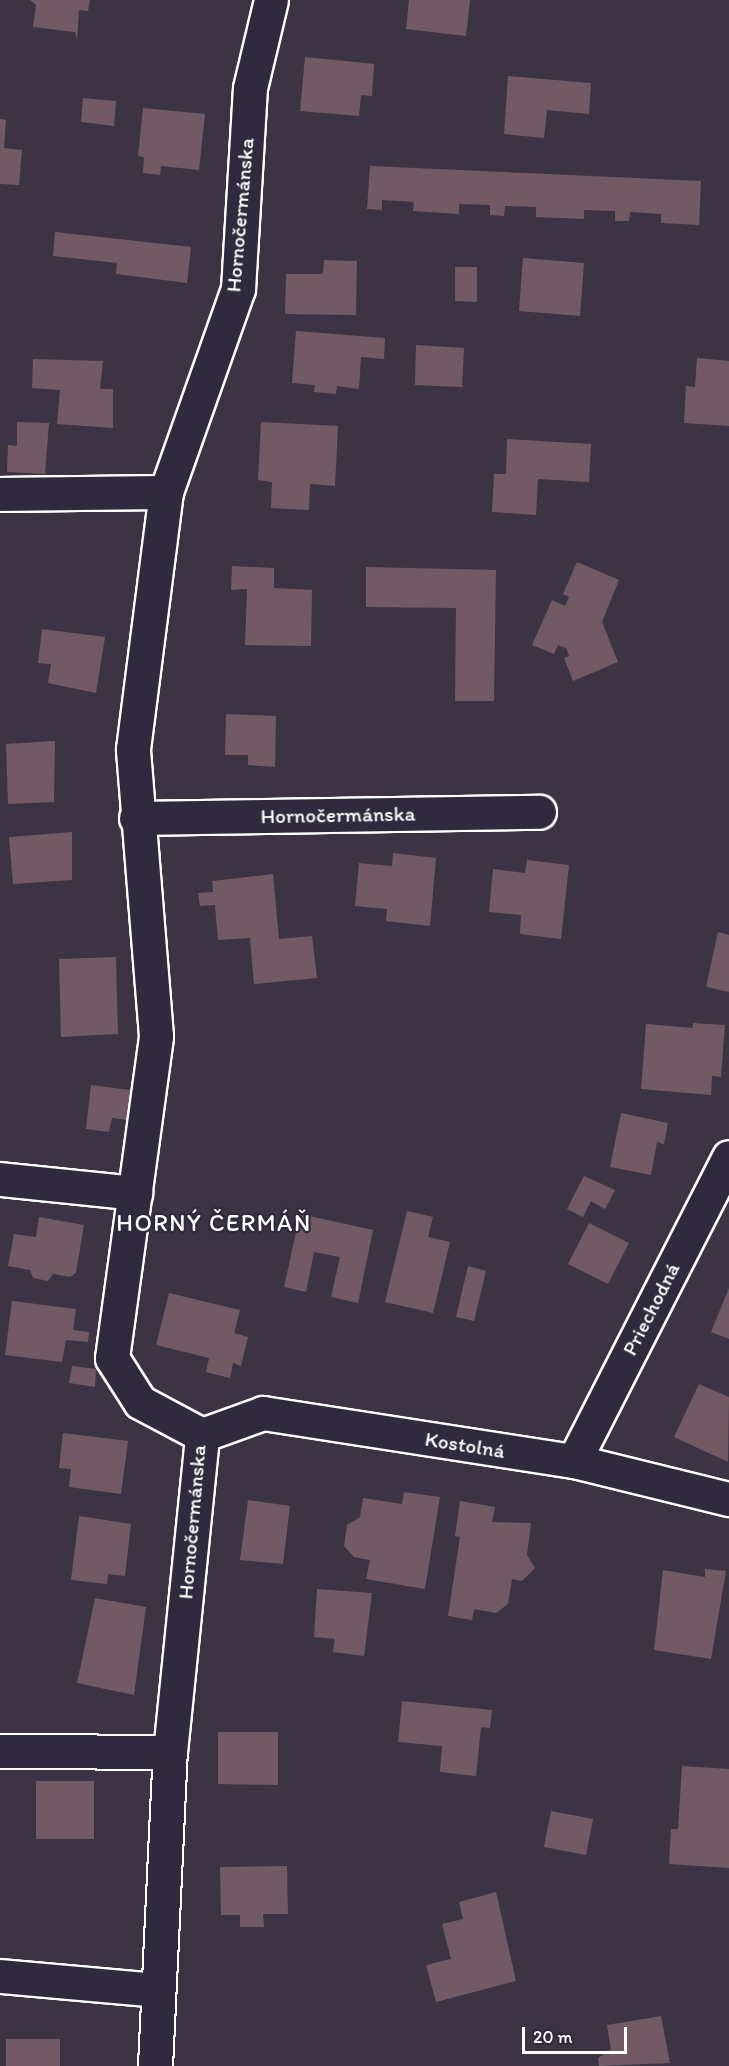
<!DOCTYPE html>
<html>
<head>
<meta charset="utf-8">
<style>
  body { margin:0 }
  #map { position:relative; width:729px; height:2066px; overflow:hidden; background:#3c3445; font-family:Itim,sans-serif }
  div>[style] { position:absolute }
  .building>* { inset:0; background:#725a65 }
  .roads { filter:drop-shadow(2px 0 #fff) drop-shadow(-2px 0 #fff) drop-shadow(0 2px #fff) drop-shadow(0 -2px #fff) }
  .minor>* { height:33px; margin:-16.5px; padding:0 16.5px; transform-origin:16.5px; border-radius:16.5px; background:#2f2a3d }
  span { translate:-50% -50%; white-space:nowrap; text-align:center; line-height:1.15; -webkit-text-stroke:4.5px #2f2a3d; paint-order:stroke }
  .street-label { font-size:21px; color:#fff }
  .quarter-label { font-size:24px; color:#fff; letter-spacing:1.5px }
  .scale { position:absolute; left:522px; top:2027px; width:105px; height:27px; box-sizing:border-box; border:3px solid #fff; border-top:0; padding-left:8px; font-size:18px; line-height:21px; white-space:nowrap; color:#fff; -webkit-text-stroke:4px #2f2a3d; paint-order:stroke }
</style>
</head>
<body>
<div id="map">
  <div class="building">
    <i style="clip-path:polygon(30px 0,90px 0,88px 11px,79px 10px,77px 40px,75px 32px,33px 27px,36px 5px)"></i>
    <i style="clip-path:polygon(409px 0,470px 0,466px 36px,406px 29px)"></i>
    <i style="clip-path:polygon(305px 57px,374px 64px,372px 96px,361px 95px,359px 116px,300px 111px)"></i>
    <i style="clip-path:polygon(508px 76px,591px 83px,589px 114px,547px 110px,544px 138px,504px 134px)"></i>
    <i style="clip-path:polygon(83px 98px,116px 101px,114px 126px,81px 122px)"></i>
    <i style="clip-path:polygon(143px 108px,205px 114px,199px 170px,161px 166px,160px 175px,143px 173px,144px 157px,138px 156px)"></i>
    <i style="clip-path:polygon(0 119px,6px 120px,4px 148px,22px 150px,19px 185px,0 184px)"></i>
    <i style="clip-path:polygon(370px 166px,701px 181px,699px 225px,661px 223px,661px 214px,630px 212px,629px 221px,615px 221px,615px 211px,584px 210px,584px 219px,536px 217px,536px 207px,505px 206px,504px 216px,490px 215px,490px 205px,459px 204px,459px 214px,413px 211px,414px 202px,382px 200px,382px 210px,367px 209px)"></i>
    <i style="clip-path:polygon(55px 232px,191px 247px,187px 283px,116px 274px,117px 263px,53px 256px)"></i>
    <i style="clip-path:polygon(523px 258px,584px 263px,580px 316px,519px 311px)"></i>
    <i style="clip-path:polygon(324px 260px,357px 261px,356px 315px,285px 314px,286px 274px,323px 274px)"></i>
    <i style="clip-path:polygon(455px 267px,477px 267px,477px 302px,455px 301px)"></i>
    <i style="clip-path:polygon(296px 331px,385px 338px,384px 359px,361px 357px,359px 389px,337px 386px,336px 394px,314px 392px,315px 385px,292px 383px)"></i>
    <i style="clip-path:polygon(416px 345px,464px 348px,462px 387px,415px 385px)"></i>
    <i style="clip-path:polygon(697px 358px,729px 361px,729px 426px,684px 423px,686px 386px,695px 387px)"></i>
    <i style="clip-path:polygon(33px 359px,103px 361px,100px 389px,113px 389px,113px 428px,57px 424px,60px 390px,32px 388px)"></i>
    <i style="clip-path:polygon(17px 422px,49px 423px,45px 474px,7px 472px,8px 445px,17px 446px)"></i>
    <i style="clip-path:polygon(261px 422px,338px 426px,335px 486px,310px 484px,309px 510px,271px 508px,272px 482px,258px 480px)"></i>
    <i style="clip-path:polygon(507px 439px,591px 444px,589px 482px,538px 479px,536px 515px,492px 512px,494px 474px,506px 474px)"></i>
    <i style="clip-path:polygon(577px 562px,619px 580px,602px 622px,618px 662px,573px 681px,564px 658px,569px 656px,566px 648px,558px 645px,554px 654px,532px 645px,552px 600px,565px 606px,569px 597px,563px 594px)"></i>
    <i style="clip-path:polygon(232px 566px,274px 568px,274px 588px,312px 590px,311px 646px,245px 645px,247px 589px,231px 590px)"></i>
    <i style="clip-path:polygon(366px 567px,496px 570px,494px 701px,455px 701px,456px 608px,366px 607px)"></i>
    <i style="clip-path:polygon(42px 629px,105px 637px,96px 693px,48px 683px,51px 664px,38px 663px)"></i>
    <i style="clip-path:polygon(226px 714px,276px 716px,275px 767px,248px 765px,248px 755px,225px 755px)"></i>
    <i style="clip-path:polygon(55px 741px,54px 802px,8px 804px,6px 744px)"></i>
    <i style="clip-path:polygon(72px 832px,72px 880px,13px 884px,9px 837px)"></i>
    <i style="clip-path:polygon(393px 853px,436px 858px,430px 926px,386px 921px,387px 909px,355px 906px,359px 863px,392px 866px)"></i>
    <i style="clip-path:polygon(527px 860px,569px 865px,561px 939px,520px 934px,521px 915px,489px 912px,493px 869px,525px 873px)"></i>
    <i style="clip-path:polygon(273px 874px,279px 939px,312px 936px,317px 978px,254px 984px,250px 938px,218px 940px,215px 905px,200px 906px,198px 893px,213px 892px,212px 881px)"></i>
    <i style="clip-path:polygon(718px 932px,729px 935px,729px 992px,706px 987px)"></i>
    <i style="clip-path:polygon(116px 957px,118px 1034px,61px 1037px,59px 959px)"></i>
    <i style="clip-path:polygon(693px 1023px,725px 1025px,721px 1077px,712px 1076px,711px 1095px,641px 1089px,646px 1024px,693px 1028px)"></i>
    <i style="clip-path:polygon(91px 1085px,137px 1091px,134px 1121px,112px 1118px,109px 1132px,86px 1129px)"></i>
    <i style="clip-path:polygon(621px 1113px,668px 1123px,664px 1144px,657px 1142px,651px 1175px,610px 1167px)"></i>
    <i style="clip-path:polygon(584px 1176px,615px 1190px,605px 1209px,591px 1201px,583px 1217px,567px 1209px)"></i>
    <i style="clip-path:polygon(407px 1211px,433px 1217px,428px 1237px,450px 1242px,433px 1313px,385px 1302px)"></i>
    <i style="clip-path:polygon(300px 1214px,373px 1230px,358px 1303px,331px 1297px,340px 1257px,314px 1252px,306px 1292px,284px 1287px)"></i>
    <i style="clip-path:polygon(39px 1217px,84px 1225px,76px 1273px,70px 1277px,53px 1274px,48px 1281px,33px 1278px,30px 1270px,8px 1266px,14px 1234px,36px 1237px)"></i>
    <i style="clip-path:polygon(589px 1223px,629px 1243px,608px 1284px,568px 1264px)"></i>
    <i style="clip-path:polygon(468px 1266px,486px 1271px,474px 1321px,456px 1317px)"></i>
    <i style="clip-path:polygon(729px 1288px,729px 1339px,711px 1332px)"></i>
    <i style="clip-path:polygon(169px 1293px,240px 1310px,234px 1333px,248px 1337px,241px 1366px,233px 1363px,230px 1378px,206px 1372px,209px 1358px,156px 1345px)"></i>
    <i style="clip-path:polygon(12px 1301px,76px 1309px,73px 1330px,89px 1332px,88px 1342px,66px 1340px,62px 1362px,5px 1355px)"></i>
    <i style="clip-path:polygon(72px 1366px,96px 1369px,95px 1387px,69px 1383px)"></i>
    <i style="clip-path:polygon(699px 1384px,729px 1397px,728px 1462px,674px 1437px)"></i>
    <i style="clip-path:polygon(63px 1433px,128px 1441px,121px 1494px,69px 1487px,71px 1469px,59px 1468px)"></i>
    <i style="clip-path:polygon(404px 1492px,440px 1497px,425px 1589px,366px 1579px,370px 1560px,354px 1557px,344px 1546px,347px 1525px,360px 1517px,363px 1498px,402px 1504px)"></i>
    <i style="clip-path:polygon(248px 1500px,290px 1506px,283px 1564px,240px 1560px)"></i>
    <i style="clip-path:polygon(460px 1501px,495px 1507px,492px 1522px,531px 1523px,527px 1555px,535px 1568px,522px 1581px,512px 1579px,508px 1604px,496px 1613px,474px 1609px,472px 1620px,448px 1616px,460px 1537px,455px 1536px)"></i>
    <i style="clip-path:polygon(79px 1516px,131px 1524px,125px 1576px,108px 1574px,107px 1584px,71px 1580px)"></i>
    <i style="clip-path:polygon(705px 1569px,726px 1571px,711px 1659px,654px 1650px,663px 1570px,705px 1577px)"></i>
    <i style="clip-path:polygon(317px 1589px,372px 1593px,364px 1656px,333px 1652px,335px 1639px,314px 1637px)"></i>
    <i style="clip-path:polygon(95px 1598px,146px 1607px,134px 1695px,77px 1683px)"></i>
    <i style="clip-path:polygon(402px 1701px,492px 1710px,490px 1728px,481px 1727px,476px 1776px,440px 1772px,442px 1746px,398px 1742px)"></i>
    <i style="clip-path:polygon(218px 1732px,278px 1732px,278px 1785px,218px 1784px)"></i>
    <i style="clip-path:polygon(682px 1766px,729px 1769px,729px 1868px,669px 1864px,671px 1829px,678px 1829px)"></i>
    <i style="clip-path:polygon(36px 1781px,94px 1781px,94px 1839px,36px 1839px)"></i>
    <i style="clip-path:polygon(551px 1811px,593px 1819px,586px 1855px,544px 1847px)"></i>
    <i style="clip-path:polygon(287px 1866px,288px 1914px,263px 1914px,264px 1927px,240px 1927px,240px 1915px,221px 1915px,220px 1867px)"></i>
    <i style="clip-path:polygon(496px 1892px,516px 1981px,436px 2002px,426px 1965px,451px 1959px,442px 1924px,463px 1919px,459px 1902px)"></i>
    <i style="clip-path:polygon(661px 2016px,670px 2063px,599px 2066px,598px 2058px,611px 2049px,607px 2025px)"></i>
    <i style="clip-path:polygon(6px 2039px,60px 2039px,60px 2066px,6px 2066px)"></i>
  </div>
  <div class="roads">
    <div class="minor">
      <i style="left:0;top:494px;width:166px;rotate:-0.7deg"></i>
      <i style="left:136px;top:818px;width:403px;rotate:-0.9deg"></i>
      <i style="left:0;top:1179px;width:136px;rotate:5.9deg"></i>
      <i style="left:202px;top:1435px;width:70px;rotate:-152deg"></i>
      <i style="left:140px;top:1402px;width:52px;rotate:-122.5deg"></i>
      <i style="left:112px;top:1358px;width:325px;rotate:-82.2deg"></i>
      <i style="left:156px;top:1036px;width:288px;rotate:-94.6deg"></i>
      <i style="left:133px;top:749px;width:259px;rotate:-82.7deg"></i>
      <i style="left:166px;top:492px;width:215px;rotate:-70.5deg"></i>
      <i style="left:238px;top:289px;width:201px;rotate:-86.6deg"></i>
      <i style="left:250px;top:88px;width:90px;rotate:-76.6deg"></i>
      <i style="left:202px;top:1435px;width:65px;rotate:-19.8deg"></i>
      <i style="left:263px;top:1413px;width:315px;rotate:8.8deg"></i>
      <i style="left:574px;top:1461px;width:160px;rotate:13.8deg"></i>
      <i style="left:574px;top:1461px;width:341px;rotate:-63deg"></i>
      <i style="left:0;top:1751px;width:170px;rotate:0.3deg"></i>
      <i style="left:0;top:1976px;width:157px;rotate:5.1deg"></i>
      <i style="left:155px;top:2066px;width:314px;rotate:-87.3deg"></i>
      <i style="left:170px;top:1752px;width:319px;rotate:-84.2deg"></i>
    </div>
  </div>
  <div class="street-label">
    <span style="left:240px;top:215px;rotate:-85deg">Hornočermánska</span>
    <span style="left:338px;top:815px;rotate:-1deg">Hornočermánska</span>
    <span style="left:651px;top:1309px;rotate:-63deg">Priechodná</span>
    <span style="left:465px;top:1445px;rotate:9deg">Kostolná</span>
    <span style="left:192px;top:1522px;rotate:-85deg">Hornočermánska</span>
  </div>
  <div class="quarter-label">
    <span style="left:214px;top:1223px">HORNÝ ČERMÁŇ</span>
  </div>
  <div class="scale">20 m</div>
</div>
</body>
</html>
